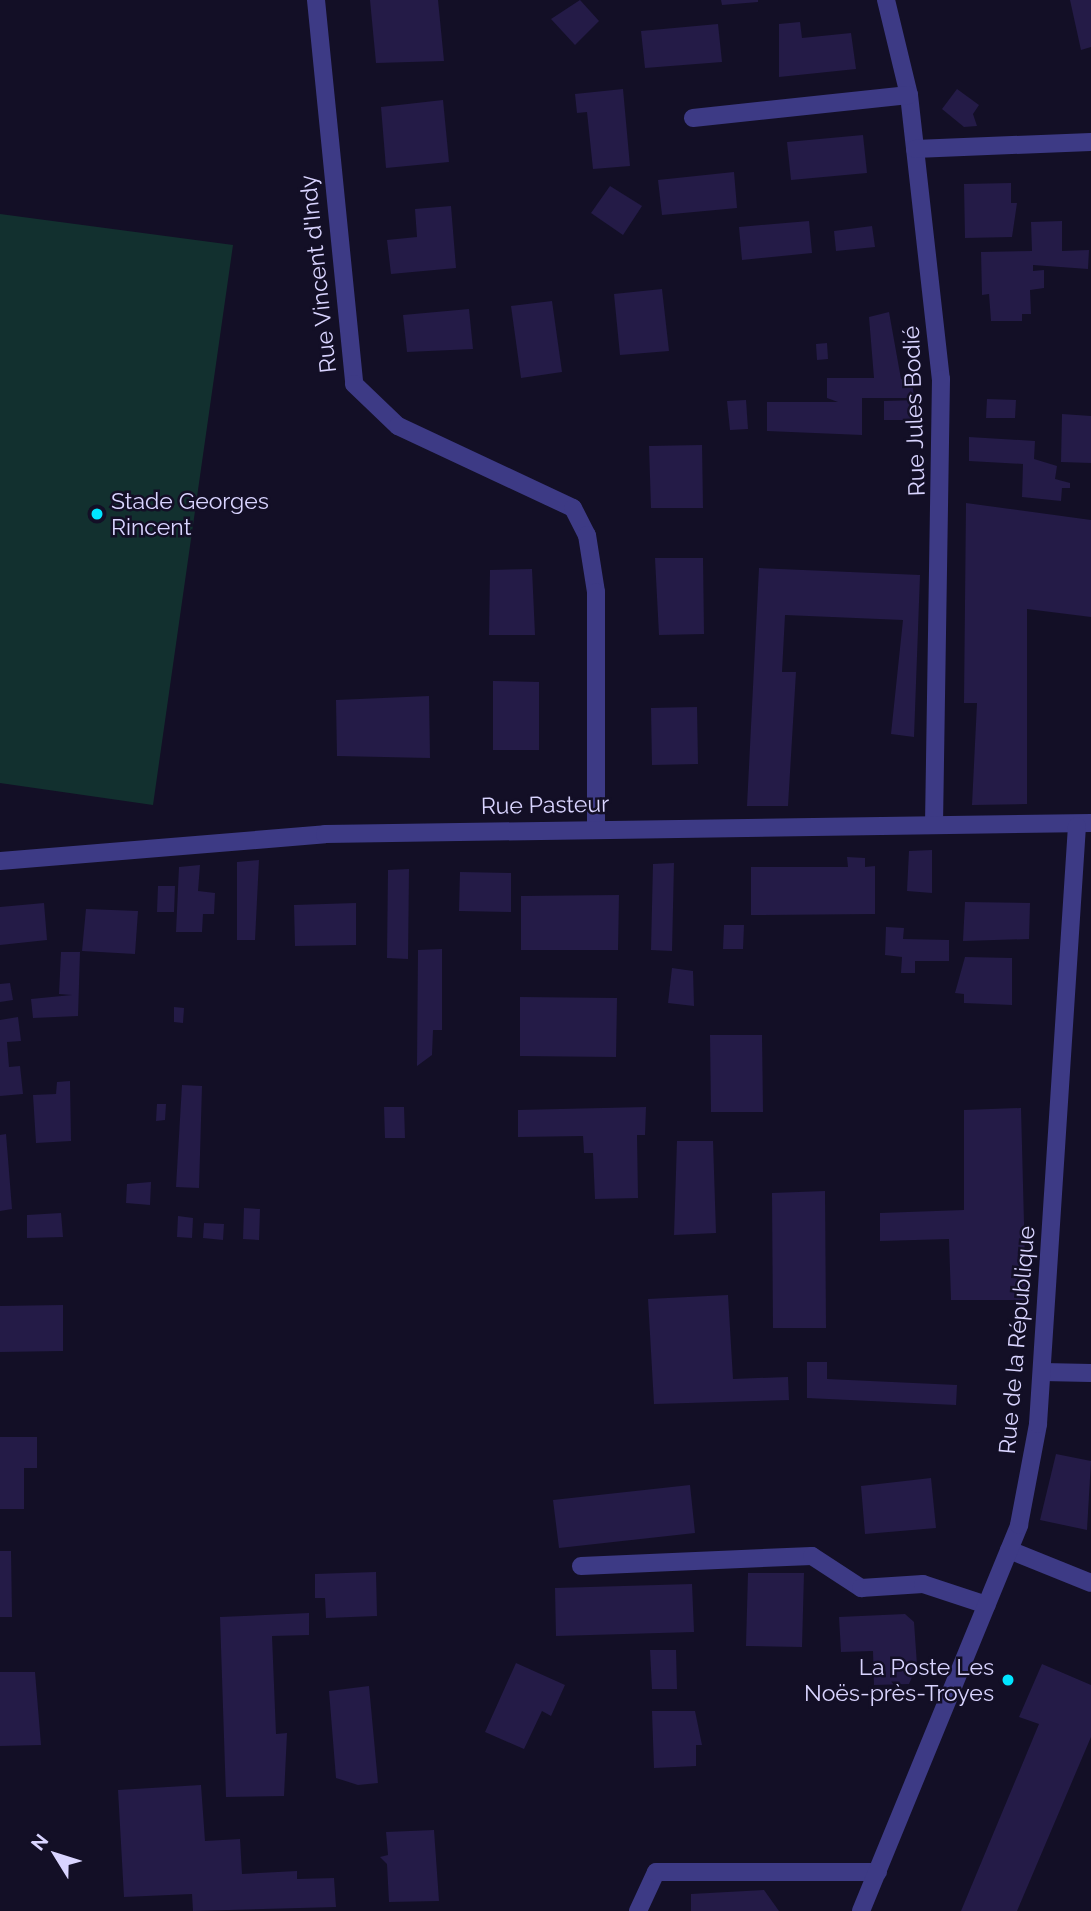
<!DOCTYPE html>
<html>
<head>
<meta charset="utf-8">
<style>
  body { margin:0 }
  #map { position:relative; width:1091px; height:1911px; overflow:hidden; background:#130f26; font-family:Raleway,sans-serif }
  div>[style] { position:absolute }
  .green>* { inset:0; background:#12302f }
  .building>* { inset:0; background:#241b47 }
  .minor>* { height:18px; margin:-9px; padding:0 9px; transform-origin:9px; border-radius:9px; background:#3d3a85 }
  .dots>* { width:19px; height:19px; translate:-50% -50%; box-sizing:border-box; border:4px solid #130f26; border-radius:50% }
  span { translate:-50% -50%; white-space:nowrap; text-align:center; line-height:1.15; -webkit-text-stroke:5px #130f26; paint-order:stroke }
  .street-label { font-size:23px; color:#d9d4ff }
  .poi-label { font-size:23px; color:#d9d4ff }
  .left { translate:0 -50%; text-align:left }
  .right { translate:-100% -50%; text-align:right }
  .north { position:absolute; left:21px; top:1820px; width:70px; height:70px; -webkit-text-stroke:5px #130f26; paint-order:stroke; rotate:308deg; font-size:19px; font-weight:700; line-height:28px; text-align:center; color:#d9d4ff }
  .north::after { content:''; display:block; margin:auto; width:24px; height:32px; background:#d9d4ff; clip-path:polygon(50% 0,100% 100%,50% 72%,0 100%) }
</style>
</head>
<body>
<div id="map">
  <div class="green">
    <i style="clip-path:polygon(0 214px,233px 245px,153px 805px,0 783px)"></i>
  </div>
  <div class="building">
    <i style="clip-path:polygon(370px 0,438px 0,444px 61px,376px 63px)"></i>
    <i style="clip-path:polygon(580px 0,599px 21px,575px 45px,551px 19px)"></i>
    <i style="clip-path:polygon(721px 0,758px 0,758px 2px,722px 5px)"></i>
    <i style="clip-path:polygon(1070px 0,1091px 0,1091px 47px,1081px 50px)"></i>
    <i style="clip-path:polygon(800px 22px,802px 38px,851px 33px,856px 69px,779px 77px,779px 24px)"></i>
    <i style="clip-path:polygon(718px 24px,722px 62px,645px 68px,641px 31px)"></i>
    <i style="clip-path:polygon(623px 89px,630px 166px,593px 169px,587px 112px,577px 113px,575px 94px)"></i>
    <i style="clip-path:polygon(957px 89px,979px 105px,973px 114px,977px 126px,964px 127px,942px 109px)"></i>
    <i style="clip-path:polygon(443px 100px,449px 162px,386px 168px,381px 107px)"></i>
    <i style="clip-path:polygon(863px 135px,867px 173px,791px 180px,787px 142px)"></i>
    <i style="clip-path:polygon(734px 172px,737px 208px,662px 215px,658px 180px)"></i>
    <i style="clip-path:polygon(1011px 183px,1011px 203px,1017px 203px,1012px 237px,965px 238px,964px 184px)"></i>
    <i style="clip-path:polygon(610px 186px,642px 206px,623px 235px,591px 213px)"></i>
    <i style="clip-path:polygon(451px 206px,456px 268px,391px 274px,387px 240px,417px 237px,415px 209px)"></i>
    <i style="clip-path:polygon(809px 221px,812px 253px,742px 260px,739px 227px)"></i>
    <i style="clip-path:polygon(1062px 221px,1062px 251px,1089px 250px,1088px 269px,1033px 265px,1033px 271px,1044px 270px,1044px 288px,1030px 290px,1031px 314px,1022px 314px,1022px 321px,991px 321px,989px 294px,982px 295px,981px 252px,1032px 251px,1031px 222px)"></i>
    <i style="clip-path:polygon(872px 226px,875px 247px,836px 251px,834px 231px)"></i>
    <i style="clip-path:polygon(662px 289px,669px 351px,620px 355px,614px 294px)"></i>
    <i style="clip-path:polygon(552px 301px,562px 372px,521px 378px,511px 306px)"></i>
    <i style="clip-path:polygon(469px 309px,473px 349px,407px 352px,403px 315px)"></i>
    <i style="clip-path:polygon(889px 312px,901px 379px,912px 380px,914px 398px,862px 398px,862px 435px,767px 431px,767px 402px,838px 402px,827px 398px,827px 378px,874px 378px,869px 317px)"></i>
    <i style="clip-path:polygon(827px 343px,828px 359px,817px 360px,816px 344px)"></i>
    <i style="clip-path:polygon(987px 399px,1016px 400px,1015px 418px,986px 418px)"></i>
    <i style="clip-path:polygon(746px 400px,748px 429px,730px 430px,727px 401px)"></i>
    <i style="clip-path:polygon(920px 400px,921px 420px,884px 420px,884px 401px)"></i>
    <i style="clip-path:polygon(1062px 414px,1091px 416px,1091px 463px,1061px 462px)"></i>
    <i style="clip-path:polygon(969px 437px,1035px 441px,1034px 459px,1057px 466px,1055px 479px,1070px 483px,1070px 488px,1062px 488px,1061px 501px,1022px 497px,1023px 464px,969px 461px)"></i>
    <i style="clip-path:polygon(702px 445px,703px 508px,651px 508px,649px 446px)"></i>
    <i style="clip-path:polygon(966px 503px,1091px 520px,1091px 617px,1027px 609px,1027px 804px,972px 805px,977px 703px,964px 703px)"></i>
    <i style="clip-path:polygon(655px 558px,703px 558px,704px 634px,659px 635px)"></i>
    <i style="clip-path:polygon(759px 568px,920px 575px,914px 737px,891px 734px,903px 620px,785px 615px,782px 672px,796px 672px,788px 806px,747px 806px)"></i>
    <i style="clip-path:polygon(532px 569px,535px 635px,489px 635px,490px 570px)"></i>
    <i style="clip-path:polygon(493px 681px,539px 682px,539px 750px,493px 750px)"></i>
    <i style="clip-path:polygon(429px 696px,430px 758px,337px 756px,336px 700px)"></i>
    <i style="clip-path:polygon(697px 707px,698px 764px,652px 765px,651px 708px)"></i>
    <i style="clip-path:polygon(932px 850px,932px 893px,907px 891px,909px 851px)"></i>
    <i style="clip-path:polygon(847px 857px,865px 858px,865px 867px,875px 866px,875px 914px,751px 915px,751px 867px,848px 867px)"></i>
    <i style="clip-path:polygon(259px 860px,255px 940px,237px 940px,237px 862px)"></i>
    <i style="clip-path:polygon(674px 863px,672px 951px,651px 950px,653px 864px)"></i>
    <i style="clip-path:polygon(200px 865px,198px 891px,215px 893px,214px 914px,203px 914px,202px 932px,176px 932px,179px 867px)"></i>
    <i style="clip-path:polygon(409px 869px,408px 959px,387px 958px,388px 870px)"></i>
    <i style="clip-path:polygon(460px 872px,511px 873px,511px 912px,459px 911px)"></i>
    <i style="clip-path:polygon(158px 886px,175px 886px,174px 912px,157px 912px)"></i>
    <i style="clip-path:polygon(619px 895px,618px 950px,521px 950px,521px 896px)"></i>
    <i style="clip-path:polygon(965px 902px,1030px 903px,1029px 939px,963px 941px)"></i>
    <i style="clip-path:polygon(44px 903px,47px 940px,0 945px,0 907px)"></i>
    <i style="clip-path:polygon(356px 903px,356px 945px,295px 946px,294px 905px)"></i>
    <i style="clip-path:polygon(86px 909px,138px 911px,135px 954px,82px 951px)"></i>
    <i style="clip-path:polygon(724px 925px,744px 925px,743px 949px,723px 949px)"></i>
    <i style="clip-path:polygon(886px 927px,904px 928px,903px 939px,949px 940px,949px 961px,915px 961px,915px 973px,901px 973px,902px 957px,885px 955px)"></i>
    <i style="clip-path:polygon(442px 949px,442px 1030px,433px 1030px,432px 1055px,417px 1066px,418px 950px)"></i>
    <i style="clip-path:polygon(61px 952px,80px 952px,78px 1016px,33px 1018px,31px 999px,72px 995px,59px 994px)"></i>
    <i style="clip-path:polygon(965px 957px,1012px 958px,1012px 1005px,964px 1003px,964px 994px,955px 993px)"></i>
    <i style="clip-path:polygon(672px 968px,693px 971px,694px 1006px,668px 1003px)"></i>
    <i style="clip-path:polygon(10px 983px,13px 1000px,0 1002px,0 984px)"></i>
    <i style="clip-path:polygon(520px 997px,617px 998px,616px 1057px,520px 1056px)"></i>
    <i style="clip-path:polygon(174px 1007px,184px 1008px,183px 1023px,174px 1022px)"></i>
    <i style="clip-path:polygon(18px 1017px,21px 1041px,7px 1042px,9px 1067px,20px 1066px,23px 1094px,0 1096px,0 1020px)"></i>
    <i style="clip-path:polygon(710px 1035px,762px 1035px,763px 1112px,711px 1112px)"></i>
    <i style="clip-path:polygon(70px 1081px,71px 1141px,36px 1143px,33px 1095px,56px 1094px,57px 1082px)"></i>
    <i style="clip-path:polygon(182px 1085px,202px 1086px,199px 1188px,176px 1187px)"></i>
    <i style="clip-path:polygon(157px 1104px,166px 1104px,165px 1120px,156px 1121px)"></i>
    <i style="clip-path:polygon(384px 1107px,404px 1107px,405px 1138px,385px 1138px)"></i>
    <i style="clip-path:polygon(646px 1107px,645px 1135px,637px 1135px,638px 1198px,595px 1199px,593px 1153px,584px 1153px,583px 1136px,518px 1137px,518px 1110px)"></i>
    <i style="clip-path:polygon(1021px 1108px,1026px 1300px,951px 1300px,949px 1239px,880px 1241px,880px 1213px,964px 1210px,964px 1110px)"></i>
    <i style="clip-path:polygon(6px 1134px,12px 1209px,0 1211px,0 1135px)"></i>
    <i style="clip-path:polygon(677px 1141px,713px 1141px,716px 1233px,674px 1235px)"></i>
    <i style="clip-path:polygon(151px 1182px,150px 1205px,126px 1203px,127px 1184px)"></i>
    <i style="clip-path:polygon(825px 1191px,826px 1328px,773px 1328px,772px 1193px)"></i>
    <i style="clip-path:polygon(244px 1208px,260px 1209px,259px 1240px,243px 1239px)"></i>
    <i style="clip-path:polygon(61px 1213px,63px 1237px,27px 1238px,27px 1215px)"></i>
    <i style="clip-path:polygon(178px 1216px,193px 1218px,192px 1238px,177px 1237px)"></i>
    <i style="clip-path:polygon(204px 1223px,224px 1224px,223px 1240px,203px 1238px)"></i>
    <i style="clip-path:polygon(728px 1295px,733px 1379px,788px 1377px,789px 1400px,654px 1404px,648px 1299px)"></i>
    <i style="clip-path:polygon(63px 1305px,63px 1351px,0 1352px,0 1306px)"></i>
    <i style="clip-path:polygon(807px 1362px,827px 1362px,827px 1379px,957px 1385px,956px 1405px,807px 1398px)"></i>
    <i style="clip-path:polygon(0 1437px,37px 1437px,37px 1468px,24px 1468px,24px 1509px,0 1509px)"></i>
    <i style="clip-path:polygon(1056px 1454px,1091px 1461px,1087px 1530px,1040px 1520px)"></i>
    <i style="clip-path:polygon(931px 1478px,936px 1528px,865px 1534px,861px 1486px)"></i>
    <i style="clip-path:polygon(690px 1485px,695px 1533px,559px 1548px,553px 1500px)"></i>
    <i style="clip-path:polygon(0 1551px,11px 1551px,12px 1617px,0 1617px)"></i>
    <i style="clip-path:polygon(376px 1572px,377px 1616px,326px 1618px,325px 1598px,315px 1598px,315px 1574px)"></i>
    <i style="clip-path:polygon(748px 1573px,804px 1573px,802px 1647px,746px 1646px)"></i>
    <i style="clip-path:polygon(692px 1584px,694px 1632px,556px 1636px,555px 1588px)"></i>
    <i style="clip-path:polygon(309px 1613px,309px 1635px,272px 1636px,276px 1734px,287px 1733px,284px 1796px,226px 1797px,220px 1617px)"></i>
    <i style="clip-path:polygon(905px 1614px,914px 1622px,917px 1665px,909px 1684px,874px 1685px,873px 1651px,841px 1652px,839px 1617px)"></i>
    <i style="clip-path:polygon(650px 1650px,676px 1650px,677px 1689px,652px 1689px)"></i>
    <i style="clip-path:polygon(516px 1663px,565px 1685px,551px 1716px,542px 1711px,524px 1749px,485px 1732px)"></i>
    <i style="clip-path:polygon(1042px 1664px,1091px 1685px,1091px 1737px,1017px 1911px,961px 1911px,1039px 1724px,1019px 1717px)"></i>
    <i style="clip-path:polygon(0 1672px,35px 1672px,41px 1745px,0 1746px)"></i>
    <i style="clip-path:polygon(369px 1686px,378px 1783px,358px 1785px,336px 1778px,329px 1691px)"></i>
    <i style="clip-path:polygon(652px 1711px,695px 1711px,702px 1745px,696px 1745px,696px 1766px,654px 1768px)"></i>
    <i style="clip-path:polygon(201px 1785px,205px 1841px,240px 1839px,242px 1874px,297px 1871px,297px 1879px,334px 1878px,336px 1907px,193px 1911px,192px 1894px,124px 1897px,118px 1790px)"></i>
    <i style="clip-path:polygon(434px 1830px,439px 1901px,389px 1902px,387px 1864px,380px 1857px,388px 1855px,386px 1832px)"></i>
    <i style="clip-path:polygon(764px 1890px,779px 1911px,691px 1911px,691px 1894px)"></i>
  </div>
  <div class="minor">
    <i style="left:316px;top:0;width:386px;rotate:84.3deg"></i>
    <i style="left:354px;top:384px;width:61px;rotate:43.7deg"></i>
    <i style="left:398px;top:426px;width:193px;rotate:25.1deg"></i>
    <i style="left:573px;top:508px;width:30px;rotate:63deg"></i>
    <i style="left:587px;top:535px;width:58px;rotate:81deg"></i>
    <i style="left:596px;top:592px;width:236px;rotate:90deg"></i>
    <i style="left:886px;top:0;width:98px;rotate:76.4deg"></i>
    <i style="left:909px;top:95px;width:286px;rotate:83.6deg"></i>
    <i style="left:941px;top:379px;width:446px;rotate:90.9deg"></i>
    <i style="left:693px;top:118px;width:217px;rotate:-6.1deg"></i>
    <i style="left:915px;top:149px;width:176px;rotate:-2.3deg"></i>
    <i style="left:0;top:861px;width:326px;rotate:-4.7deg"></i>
    <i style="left:325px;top:834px;width:766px;rotate:-0.82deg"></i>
    <i style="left:1043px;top:1372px;width:48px;rotate:1.2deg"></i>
    <i style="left:1009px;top:1550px;width:88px;rotate:21.9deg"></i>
    <i style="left:581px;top:1566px;width:231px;rotate:-2.5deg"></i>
    <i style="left:812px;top:1556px;width:59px;rotate:33.1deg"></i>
    <i style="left:861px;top:1588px;width:62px;rotate:-3.7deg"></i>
    <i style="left:923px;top:1584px;width:67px;rotate:18.2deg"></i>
    <i style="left:638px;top:1911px;width:43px;rotate:-65.2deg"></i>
    <i style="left:656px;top:1872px;width:222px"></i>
    <i style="left:861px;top:1911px;width:417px;rotate:-67.7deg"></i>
    <i style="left:1019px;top:1525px;width:103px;rotate:-79.3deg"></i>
    <i style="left:1038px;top:1424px;width:599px;rotate:-86.27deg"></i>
  </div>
  <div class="dots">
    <i style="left:97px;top:514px;background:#00e5ff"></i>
    <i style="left:1008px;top:1680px;background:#00e5ff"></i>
  </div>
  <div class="street-label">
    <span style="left:318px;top:274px;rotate:-96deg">Rue Vincent d'Indy</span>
    <span style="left:914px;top:411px;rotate:-92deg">Rue Jules Bodié</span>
    <span style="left:545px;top:805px;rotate:-1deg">Rue Pasteur</span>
    <span style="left:1017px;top:1340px;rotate:-85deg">Rue de la République</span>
  </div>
  <div class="poi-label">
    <span class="left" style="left:111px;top:514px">Stade Georges<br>Rincent</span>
    <span class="right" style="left:994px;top:1680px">La Poste Les<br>Noës-près-Troyes</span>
  </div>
  <div class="north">N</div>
</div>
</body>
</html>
